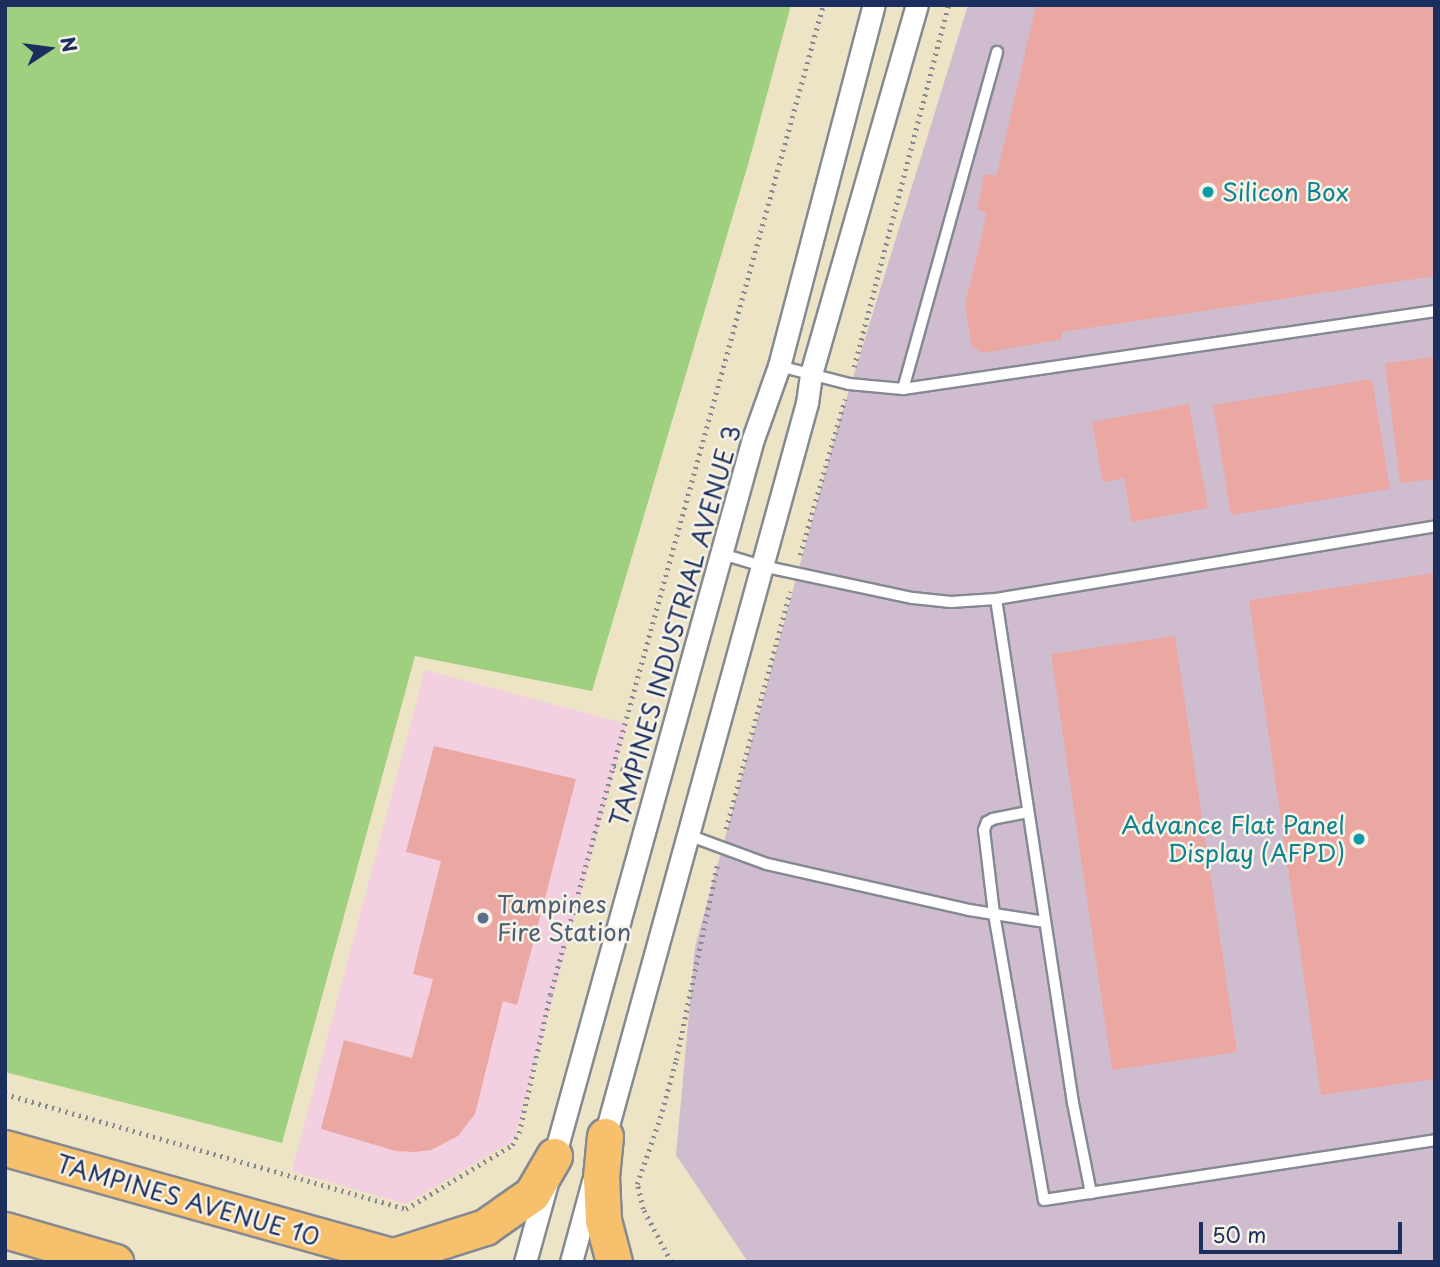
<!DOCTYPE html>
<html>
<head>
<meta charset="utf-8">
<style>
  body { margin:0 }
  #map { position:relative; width:1440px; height:1267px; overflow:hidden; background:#ede3c5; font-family:"Playpen Sans",sans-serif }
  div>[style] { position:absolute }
  .built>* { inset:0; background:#f2cfe1 }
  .industrial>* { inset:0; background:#cfbdcf }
  .green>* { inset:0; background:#9ed07f }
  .building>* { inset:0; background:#eba8a3 }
  .path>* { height:4.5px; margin-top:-2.25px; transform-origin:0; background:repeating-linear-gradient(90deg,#848992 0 2px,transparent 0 7px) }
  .roads { filter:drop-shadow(2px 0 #848992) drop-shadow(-2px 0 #848992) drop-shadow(0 2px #848992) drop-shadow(0 -2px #848992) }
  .service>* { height:10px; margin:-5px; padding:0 5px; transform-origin:5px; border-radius:5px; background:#fff }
  .minor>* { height:21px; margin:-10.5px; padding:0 10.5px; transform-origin:10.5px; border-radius:10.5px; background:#fff }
  .primary>* { height:35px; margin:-17.5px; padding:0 17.5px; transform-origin:17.5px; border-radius:17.5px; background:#f7c06c }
  .dots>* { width:19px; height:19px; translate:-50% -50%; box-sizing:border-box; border:4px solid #f7f3e8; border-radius:50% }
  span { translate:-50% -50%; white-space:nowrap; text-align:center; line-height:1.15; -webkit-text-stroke:5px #f7f3e8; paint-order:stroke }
  .culture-label { font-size:24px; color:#0d838f }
  .left { translate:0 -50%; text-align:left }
  .right { translate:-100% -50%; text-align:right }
  .street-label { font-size:24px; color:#1b2f5e }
  .service-label { font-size:24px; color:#4e5e75 }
  .frame { position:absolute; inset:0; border:7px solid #1b2f5e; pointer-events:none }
  .north { position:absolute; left:14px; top:14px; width:70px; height:70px; -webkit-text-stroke:5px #f7f3e8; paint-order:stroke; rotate:77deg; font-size:19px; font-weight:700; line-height:28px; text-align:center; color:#1b2f5e }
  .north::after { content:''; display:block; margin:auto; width:24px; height:32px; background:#1b2f5e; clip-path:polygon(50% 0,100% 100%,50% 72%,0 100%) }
  .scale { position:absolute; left:1199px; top:1222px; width:203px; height:32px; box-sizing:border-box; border:4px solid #1b2f5e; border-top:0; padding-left:9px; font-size:21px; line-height:24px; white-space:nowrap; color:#1b2f5e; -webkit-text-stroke:5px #f7f3e8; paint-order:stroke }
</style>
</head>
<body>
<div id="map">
  <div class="built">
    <i style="clip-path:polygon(425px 670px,627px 724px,514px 1140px,406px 1204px,292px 1171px)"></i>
  </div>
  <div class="industrial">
    <i style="clip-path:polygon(968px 5px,1435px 5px,1435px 1262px,748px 1262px,676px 1155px,695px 947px,838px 426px)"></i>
  </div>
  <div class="green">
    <i style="clip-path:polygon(5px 5px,791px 5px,749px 161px,592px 691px,415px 656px,282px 1143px,5px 1072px)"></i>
  </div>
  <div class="building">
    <i style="clip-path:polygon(1036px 5px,1435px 5px,1435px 276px,1062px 332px,1062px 339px,983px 353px,972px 347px,965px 304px,987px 213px,977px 209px,984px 175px,997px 175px)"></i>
    <i style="clip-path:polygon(1435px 357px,1435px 479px,1400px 483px,1385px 363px)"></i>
    <i style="clip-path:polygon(1372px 379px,1390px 489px,1231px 515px,1213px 405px)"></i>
    <i style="clip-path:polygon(1189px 404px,1208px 508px,1132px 522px,1124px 478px,1103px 482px,1092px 422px)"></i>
    <i style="clip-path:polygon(1435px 573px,1435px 1079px,1321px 1095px,1249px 600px)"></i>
    <i style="clip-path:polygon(1175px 636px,1237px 1052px,1112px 1070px,1051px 654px)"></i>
    <i style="clip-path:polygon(434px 746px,576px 779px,517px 1005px,503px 1001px,475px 1114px,458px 1136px,431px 1150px,414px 1152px,396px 1151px,321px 1129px,344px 1040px,412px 1058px,433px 979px,413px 974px,441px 861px,406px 852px)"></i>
  </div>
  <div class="path">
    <i style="left:854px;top:367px;width:374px;rotate:-75.4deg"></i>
    <i style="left:800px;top:555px;width:162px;rotate:-73.9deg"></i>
    <i style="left:614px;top:766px;width:23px;rotate:20deg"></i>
    <i style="left:726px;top:829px;width:246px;rotate:-74.9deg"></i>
    <i style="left:5px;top:1094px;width:417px;rotate:16deg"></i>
    <i style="left:406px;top:1209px;width:124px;rotate:-31.1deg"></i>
    <i style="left:512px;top:1145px;width:14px;rotate:-60deg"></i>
    <i style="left:519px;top:1133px;width:141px;rotate:-77.3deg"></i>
    <i style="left:550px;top:995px;width:1027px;rotate:-74.58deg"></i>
    <i style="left:671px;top:1262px;width:60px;rotate:-117.8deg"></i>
    <i style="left:643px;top:1209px;width:26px;rotate:-103deg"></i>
    <i style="left:637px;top:1184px;width:70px;rotate:-70.8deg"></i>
    <i style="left:660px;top:1118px;width:60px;rotate:-74.6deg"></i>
    <i style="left:676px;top:1060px;width:199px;rotate:-78.1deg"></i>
  </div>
  <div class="roads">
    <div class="service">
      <i style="left:779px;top:366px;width:72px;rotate:14.4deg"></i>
      <i style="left:849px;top:384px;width:54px;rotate:5.3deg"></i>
      <i style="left:903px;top:389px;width:538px;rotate:-8.34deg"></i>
      <i style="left:903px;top:389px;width:350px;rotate:-74.4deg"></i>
      <i style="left:722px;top:554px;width:42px;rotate:16.7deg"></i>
      <i style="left:762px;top:566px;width:154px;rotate:12deg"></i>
      <i style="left:913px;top:598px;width:38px;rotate:6deg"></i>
      <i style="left:951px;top:602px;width:45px;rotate:-3.8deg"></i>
      <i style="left:996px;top:599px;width:445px;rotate:-9.4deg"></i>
      <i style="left:996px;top:599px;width:510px;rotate:81.31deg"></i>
      <i style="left:1073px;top:1103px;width:92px;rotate:78.7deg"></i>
      <i style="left:1028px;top:812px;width:36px;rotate:169deg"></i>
      <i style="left:993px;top:819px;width:7px;rotate:153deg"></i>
      <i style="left:987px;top:822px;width:9px;rotate:111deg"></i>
      <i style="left:984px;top:830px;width:85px;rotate:83.2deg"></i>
      <i style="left:994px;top:914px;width:290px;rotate:80.1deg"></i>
      <i style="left:1044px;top:1200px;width:396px;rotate:-8.7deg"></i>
      <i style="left:688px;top:835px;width:84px;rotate:20.2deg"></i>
      <i style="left:767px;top:864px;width:207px;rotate:12.8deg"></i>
      <i style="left:969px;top:910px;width:77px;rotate:9deg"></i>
    </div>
    <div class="minor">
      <i style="left:602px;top:1147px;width:772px;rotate:-74.6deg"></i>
      <i style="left:807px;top:403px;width:29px;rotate:-82deg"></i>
      <i style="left:811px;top:374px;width:384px;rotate:-74deg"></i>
      <i style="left:525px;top:1262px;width:854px;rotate:-74.52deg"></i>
      <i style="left:753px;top:439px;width:77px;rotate:-70.4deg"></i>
      <i style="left:779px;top:366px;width:373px;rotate:-75.3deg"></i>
      <i style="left:571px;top:1262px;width:84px;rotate:-74.8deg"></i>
    </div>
    <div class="primary">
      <i style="left:605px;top:1136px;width:41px;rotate:95.6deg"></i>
      <i style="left:601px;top:1177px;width:43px;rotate:87.3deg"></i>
      <i style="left:603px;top:1220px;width:43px;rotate:75.3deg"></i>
      <i style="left:5px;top:1148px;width:423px;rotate:15.6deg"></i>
      <i style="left:5px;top:1230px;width:115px;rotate:16.2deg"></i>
      <i style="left:394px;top:1256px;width:96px;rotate:-17.7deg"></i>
      <i style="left:485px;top:1227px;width:57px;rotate:-35.1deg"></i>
      <i style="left:532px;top:1194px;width:44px;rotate:-59.9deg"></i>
    </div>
  </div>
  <div class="dots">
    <i style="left:1208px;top:192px;background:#0f9aa8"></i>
    <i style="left:1359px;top:839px;background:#0f9aa8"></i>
    <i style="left:483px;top:918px;background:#5c6f8a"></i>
  </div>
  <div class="culture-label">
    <span class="left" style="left:1222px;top:192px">Silicon Box</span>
    <span class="right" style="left:1345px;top:839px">Advance Flat Panel<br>Display (AFPD)</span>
  </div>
  <div class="street-label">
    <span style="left:675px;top:626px;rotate:-74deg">TAMPINES INDUSTRIAL AVENUE 3</span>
    <span style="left:188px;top:1200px;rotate:16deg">TAMPINES AVENUE 10</span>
  </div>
  <div class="service-label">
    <span class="left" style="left:497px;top:918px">Tampines<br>Fire Station</span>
  </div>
  <div class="frame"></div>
  <div class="north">N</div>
  <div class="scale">50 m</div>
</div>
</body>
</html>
